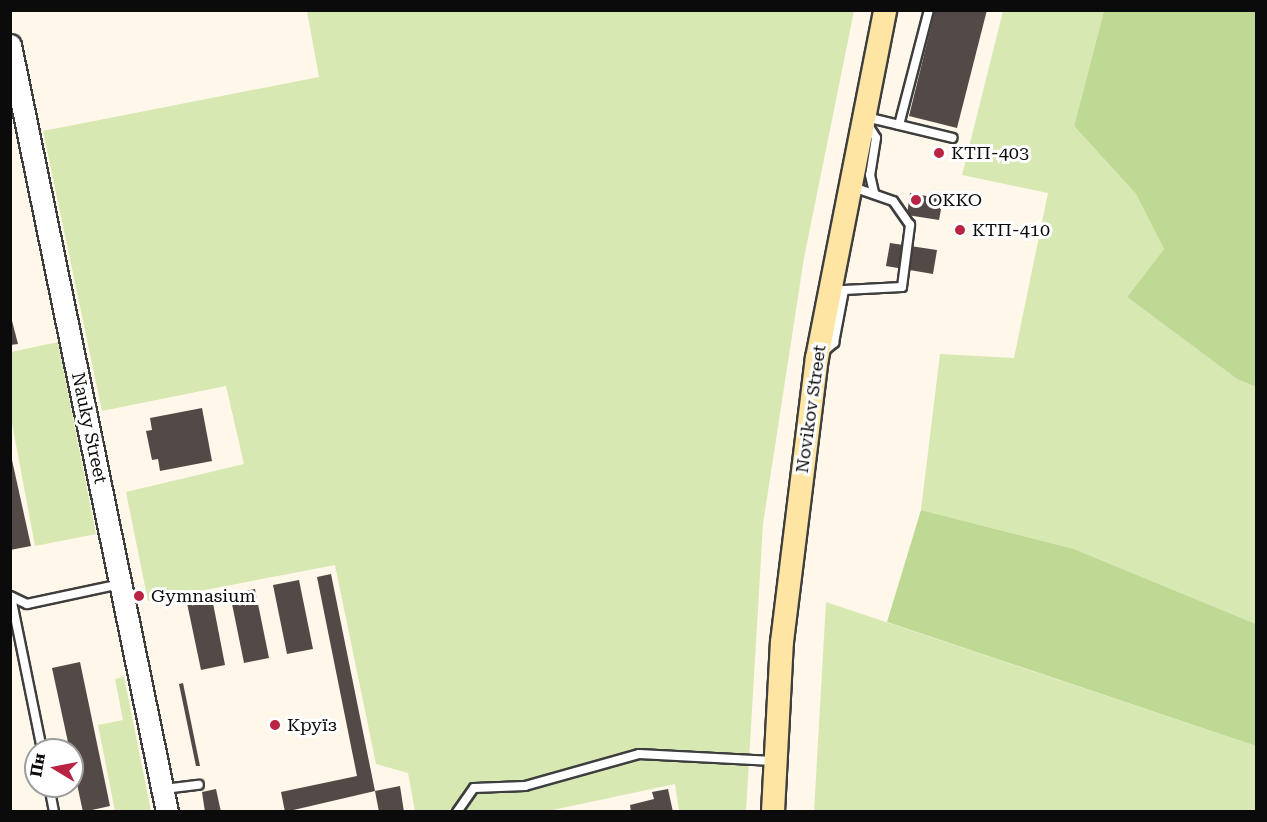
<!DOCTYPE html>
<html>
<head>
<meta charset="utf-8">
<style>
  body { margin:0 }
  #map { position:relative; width:1267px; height:822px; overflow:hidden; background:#fff7e9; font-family:"Roboto Serif",serif }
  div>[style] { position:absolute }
  .green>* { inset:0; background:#d7e8b3 }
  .forest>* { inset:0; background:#bed993 }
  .building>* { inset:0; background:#534a47 }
  .roads { filter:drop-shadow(2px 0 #3e3e3e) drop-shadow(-2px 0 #3e3e3e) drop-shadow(0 2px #3e3e3e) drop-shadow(0 -2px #3e3e3e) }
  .service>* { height:8px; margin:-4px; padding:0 4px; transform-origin:4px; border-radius:4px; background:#fff }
  .tertiary>* { height:21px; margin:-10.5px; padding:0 10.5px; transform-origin:10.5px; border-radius:10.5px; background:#fff }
  .secondary>* { height:22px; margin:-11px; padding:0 11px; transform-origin:11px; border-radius:11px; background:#ffe5a4 }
  .dots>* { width:16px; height:16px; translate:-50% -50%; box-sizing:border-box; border:3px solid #fff; border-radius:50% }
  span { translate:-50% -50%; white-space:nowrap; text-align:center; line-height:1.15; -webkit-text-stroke:6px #fff; paint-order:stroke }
  .poi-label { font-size:18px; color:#0b0b0b }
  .left { translate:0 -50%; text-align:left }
  .street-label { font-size:18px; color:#0b0b0b }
  .frame { position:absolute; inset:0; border:12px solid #0b0b0b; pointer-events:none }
  .north { position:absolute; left:24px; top:738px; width:60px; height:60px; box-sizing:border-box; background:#fff; border:2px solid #9d9d9d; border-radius:50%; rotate:280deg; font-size:16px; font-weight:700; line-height:24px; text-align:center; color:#0b0b0b }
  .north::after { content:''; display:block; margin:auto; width:21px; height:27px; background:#b92444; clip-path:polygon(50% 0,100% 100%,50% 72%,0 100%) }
</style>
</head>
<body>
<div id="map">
  <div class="green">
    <i style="clip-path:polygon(307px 11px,854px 11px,804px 258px,763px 524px,746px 811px,679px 811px,675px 784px,548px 811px,415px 811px,408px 773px,376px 764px,335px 565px,148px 601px,126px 492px,244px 464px,226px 386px,102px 411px,43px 131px,319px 77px)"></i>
    <i style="clip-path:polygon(1003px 11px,1104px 11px,1074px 126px,1136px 194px,1164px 249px,1127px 297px,1237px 379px,1256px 387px,1256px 624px,1074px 549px,921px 510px,940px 354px,1014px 358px,1048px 193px,962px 175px)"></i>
    <i style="clip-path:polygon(58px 342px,96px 534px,35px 546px,11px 418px,11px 352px)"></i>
    <i style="clip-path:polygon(826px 602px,1256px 746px,1256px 811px,814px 812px)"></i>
    <i style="clip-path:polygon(124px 677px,151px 811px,115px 811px,98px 725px,123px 720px,115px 679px)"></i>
  </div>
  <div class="forest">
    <i style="clip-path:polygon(1104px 11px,1256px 11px,1256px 387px,1237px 379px,1127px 297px,1164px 249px,1136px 194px,1074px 126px)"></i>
    <i style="clip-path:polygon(921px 510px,1074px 549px,1256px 624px,1256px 746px,887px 622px)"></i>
  </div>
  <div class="building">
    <i style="clip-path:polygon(935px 10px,987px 10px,957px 128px,909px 116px)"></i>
    <i style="clip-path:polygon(910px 193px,943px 199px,939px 220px,907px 215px)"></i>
    <i style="clip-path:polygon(890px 243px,937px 250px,933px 274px,886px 266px)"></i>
    <i style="clip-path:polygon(10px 313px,18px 344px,10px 345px)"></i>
    <i style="clip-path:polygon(202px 408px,212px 461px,160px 471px,158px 459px,152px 460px,146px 431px,152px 430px,150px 418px)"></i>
    <i style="clip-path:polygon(10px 451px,31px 546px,10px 550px)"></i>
    <i style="clip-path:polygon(331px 574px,375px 791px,285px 812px,281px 792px,357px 776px,317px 577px)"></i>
    <i style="clip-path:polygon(299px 580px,313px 649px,287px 654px,273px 585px)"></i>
    <i style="clip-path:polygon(255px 589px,269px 658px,244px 663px,230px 594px)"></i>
    <i style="clip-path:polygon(212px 598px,225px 665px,201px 670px,187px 603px)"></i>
    <i style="clip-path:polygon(80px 662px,110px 806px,83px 812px,52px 668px)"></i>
    <i style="clip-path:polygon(183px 683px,200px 766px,196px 766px,179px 684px)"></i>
    <i style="clip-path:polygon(400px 786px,404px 812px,379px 812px,375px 791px)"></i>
    <i style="clip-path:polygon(216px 789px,221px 812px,205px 812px,202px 792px)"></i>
    <i style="clip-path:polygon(668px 789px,673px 812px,631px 812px,630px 805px,654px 799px,652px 792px)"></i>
  </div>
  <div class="roads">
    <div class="service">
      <i style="left:866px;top:117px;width:89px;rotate:13.6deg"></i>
      <i style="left:868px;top:125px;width:15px;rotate:58deg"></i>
      <i style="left:876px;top:138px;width:37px;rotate:99deg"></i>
      <i style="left:870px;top:175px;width:17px;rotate:77deg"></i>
      <i style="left:899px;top:125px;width:119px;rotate:-75.4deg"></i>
      <i style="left:822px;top:353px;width:16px;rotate:-40deg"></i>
      <i style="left:834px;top:343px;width:54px;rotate:-79.3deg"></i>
      <i style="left:844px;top:290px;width:58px;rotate:-3deg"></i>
      <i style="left:902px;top:287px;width:63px;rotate:-82.6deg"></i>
      <i style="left:910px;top:225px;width:29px;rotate:-125deg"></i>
      <i style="left:893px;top:201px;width:42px;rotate:-160.7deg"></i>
      <i style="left:10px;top:596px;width:19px;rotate:25deg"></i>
      <i style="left:27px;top:604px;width:95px;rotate:-12.1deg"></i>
      <i style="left:11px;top:597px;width:156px;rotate:78.5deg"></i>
      <i style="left:49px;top:786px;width:26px;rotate:79deg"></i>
      <i style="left:164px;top:789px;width:35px;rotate:-7deg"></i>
      <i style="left:457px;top:812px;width:29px;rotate:-55deg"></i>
      <i style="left:474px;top:788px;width:51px;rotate:-2.2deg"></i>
      <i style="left:525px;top:786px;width:118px;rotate:-15.7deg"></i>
      <i style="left:639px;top:754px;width:134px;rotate:3deg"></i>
    </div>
    <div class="tertiary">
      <i style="left:10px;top:45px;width:783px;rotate:78.43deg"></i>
    </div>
    <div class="secondary">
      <i style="left:773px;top:812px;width:170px;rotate:-87deg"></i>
      <i style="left:782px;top:642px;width:286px;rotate:-83deg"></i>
      <i style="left:817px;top:358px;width:355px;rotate:-78.9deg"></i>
    </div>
  </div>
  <div class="dots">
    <i style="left:939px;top:153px;background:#b92444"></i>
    <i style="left:916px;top:200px;background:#b92444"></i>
    <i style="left:960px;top:230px;background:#b92444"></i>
    <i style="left:139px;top:596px;background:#b92444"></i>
    <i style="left:275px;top:725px;background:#b92444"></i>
  </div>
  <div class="poi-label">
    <span class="left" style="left:951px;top:153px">КТП-403</span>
    <span class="left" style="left:928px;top:200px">OKKO</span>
    <span class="left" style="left:972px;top:230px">КТП-410</span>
    <span class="left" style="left:151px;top:596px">Gymnasium</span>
    <span class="left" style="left:287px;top:725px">Круїз</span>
  </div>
  <div class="street-label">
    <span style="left:811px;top:409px;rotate:-82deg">Novikov Street</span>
    <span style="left:89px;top:428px;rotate:78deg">Nauky Street</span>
  </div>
  <div class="frame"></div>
  <div class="north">Пн</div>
</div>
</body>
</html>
